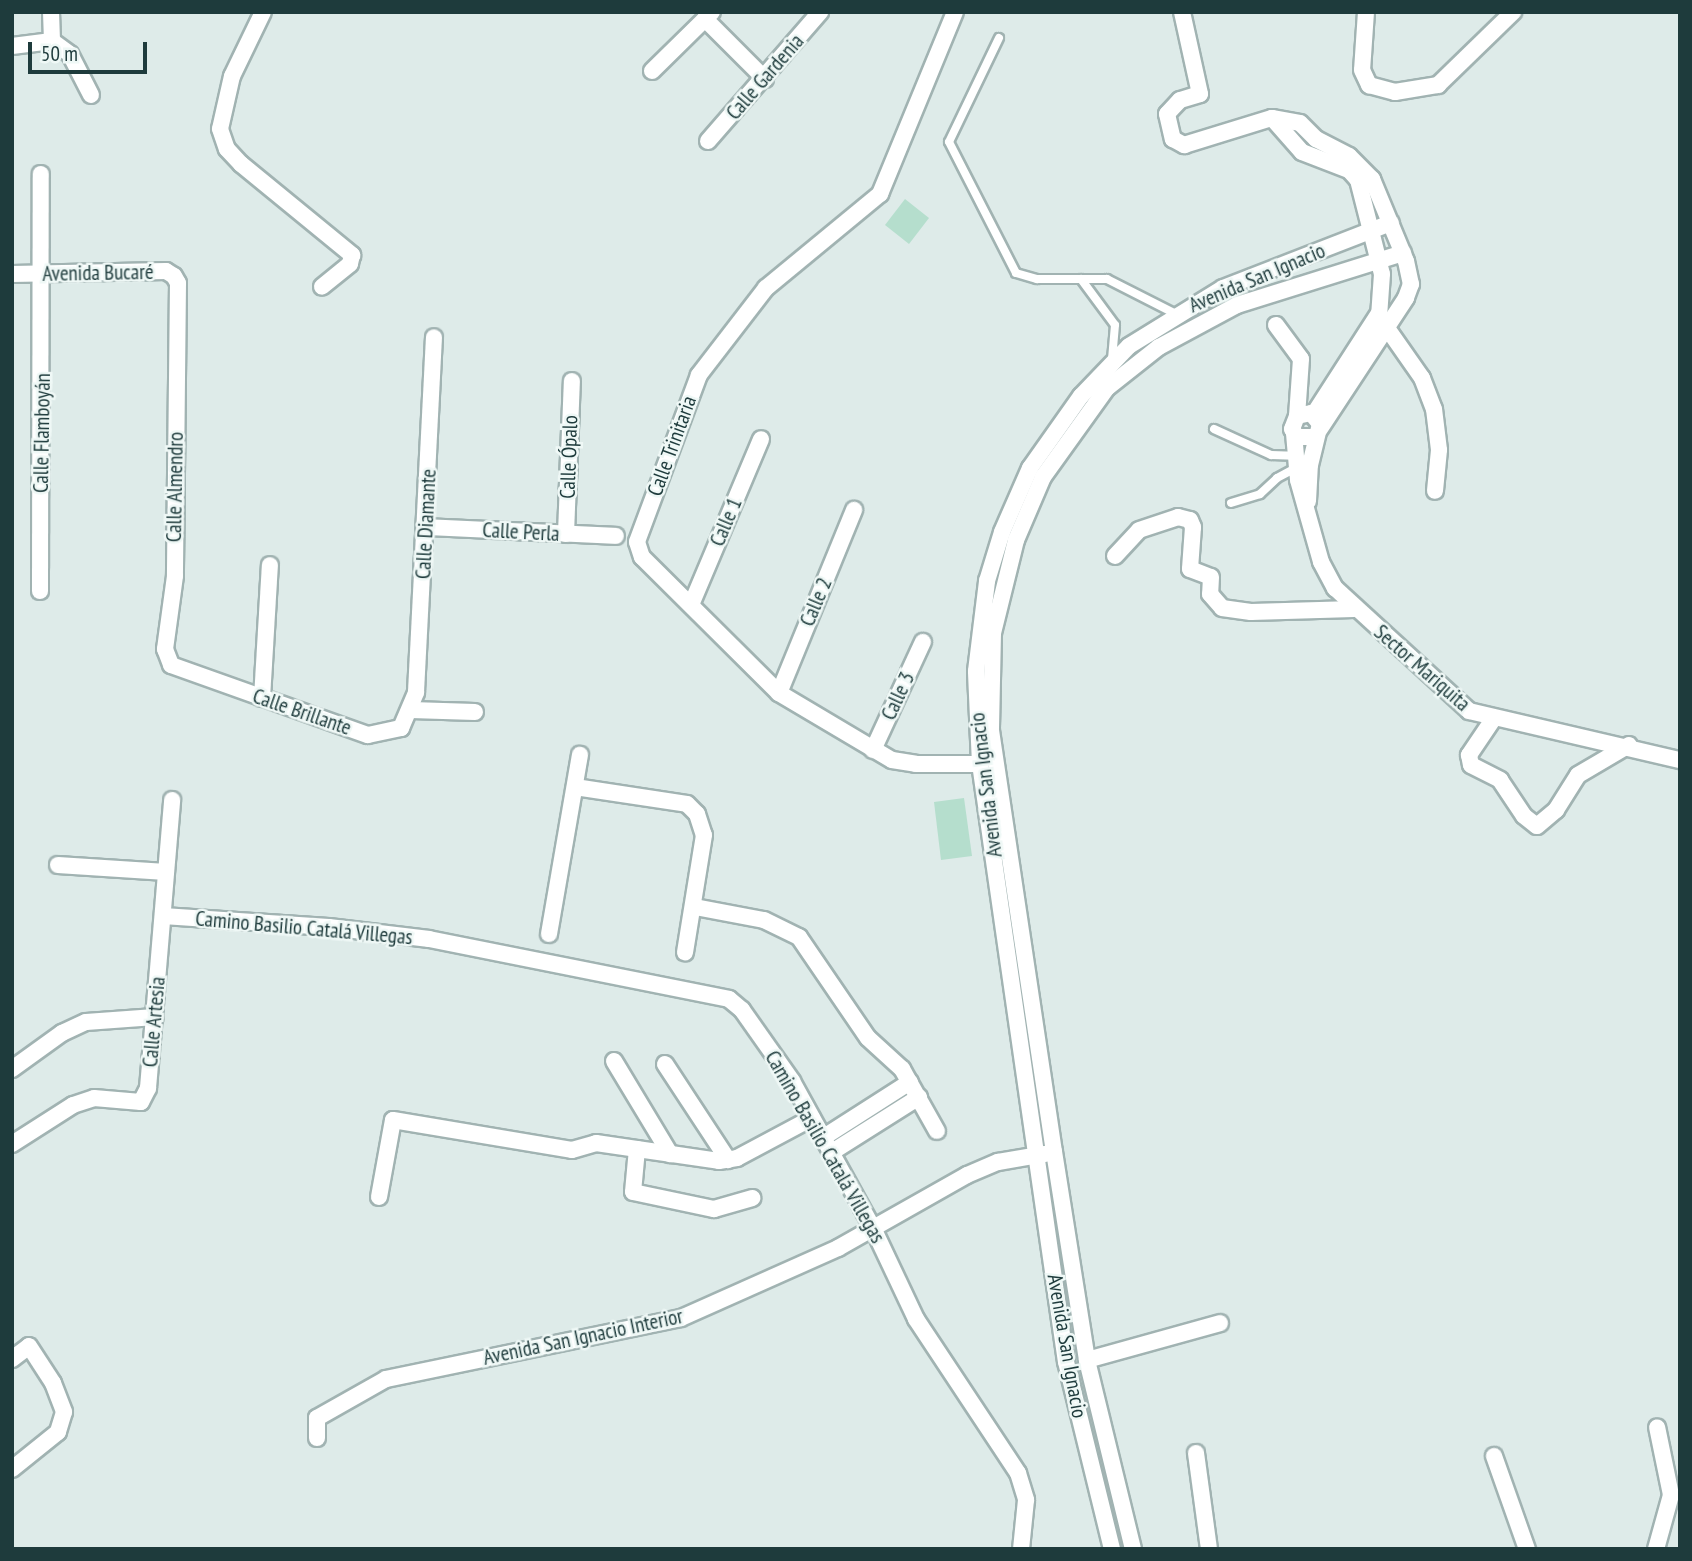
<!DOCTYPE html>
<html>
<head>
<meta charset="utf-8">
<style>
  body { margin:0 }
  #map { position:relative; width:1692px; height:1561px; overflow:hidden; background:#deebe9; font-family:"PT Sans Narrow",sans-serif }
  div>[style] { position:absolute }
  .green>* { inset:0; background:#b5decd }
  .roads { filter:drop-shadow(2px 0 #a1b3b2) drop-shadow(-2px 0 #a1b3b2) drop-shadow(0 2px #a1b3b2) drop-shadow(0 -2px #a1b3b2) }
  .service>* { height:8px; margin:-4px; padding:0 4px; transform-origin:4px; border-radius:4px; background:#fff }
  .minor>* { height:16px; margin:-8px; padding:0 8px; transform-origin:8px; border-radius:8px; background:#fff }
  span { translate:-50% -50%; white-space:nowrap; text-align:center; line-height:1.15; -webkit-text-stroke:5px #eff8f6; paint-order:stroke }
  .street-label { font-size:21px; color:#1e3b3c }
  .frame { position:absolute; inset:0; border:14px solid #1e3b3c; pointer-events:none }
  .scale { position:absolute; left:28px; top:42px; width:119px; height:32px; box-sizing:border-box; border:4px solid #1e3b3c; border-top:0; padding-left:9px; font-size:21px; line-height:24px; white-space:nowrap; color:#1e3b3c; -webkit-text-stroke:5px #eff8f6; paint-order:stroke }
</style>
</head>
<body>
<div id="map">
  <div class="green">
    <i style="clip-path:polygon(905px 199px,929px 218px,909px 244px,885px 225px)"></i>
    <i style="clip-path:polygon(964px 798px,972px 856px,941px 860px,934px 802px)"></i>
  </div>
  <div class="roads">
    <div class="service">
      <i style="left:999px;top:38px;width:115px;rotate:115.7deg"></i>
      <i style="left:949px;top:142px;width:147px;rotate:62.9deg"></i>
      <i style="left:1016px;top:273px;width:22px;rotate:16deg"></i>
      <i style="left:1037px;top:279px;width:70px"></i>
      <i style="left:1107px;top:279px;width:77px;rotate:26.9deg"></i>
      <i style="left:1081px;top:279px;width:57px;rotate:53.5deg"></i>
      <i style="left:1115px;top:325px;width:34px;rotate:95deg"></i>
      <i style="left:1214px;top:429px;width:63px;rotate:24.5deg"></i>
      <i style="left:1271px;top:455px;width:23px;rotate:2deg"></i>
      <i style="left:1231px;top:503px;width:30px;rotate:-17deg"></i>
      <i style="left:1260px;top:494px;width:23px;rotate:-43deg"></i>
      <i style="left:1277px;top:478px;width:21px;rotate:-28deg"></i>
    </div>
    <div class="minor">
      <i style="left:51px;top:12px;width:29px;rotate:88deg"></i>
      <i style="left:52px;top:41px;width:22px;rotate:36deg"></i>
      <i style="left:70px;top:54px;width:46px;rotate:62.9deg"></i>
      <i style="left:263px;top:12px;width:71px;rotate:115.8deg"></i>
      <i style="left:232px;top:76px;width:54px;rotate:102.8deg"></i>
      <i style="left:220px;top:129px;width:21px;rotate:71deg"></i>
      <i style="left:227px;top:149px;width:21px;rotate:47deg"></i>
      <i style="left:241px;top:164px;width:144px;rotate:39.3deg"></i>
      <i style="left:352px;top:255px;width:9px;rotate:103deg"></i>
      <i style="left:350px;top:264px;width:36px;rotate:141deg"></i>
      <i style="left:955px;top:12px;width:197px;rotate:112.4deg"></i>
      <i style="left:880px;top:194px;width:148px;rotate:140.5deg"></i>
      <i style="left:766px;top:288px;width:110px;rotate:127.6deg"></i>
      <i style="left:699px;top:375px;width:178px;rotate:110.4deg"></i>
      <i style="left:637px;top:542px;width:16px;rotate:72deg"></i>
      <i style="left:642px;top:557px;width:193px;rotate:44.8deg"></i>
      <i style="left:779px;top:693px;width:131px;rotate:30.7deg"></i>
      <i style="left:892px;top:760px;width:24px;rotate:9deg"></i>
      <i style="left:916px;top:764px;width:64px"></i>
      <i style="left:1182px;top:12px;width:84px;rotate:77.6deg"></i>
      <i style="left:1200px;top:94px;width:21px;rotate:163deg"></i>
      <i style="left:1180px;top:100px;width:19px;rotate:133deg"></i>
      <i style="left:1167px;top:114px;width:26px;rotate:77deg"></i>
      <i style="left:1173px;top:139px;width:13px;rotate:29deg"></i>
      <i style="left:1184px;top:145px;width:92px;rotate:-17.1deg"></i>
      <i style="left:1272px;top:118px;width:28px;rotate:10deg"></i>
      <i style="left:1300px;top:123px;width:23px;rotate:45deg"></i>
      <i style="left:1316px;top:139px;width:37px;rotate:27deg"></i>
      <i style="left:1349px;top:156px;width:33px;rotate:45deg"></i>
      <i style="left:1372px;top:179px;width:89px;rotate:67.5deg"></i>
      <i style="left:1406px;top:261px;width:24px;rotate:78deg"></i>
      <i style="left:1411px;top:284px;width:15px;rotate:110deg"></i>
      <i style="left:1406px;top:298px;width:157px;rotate:123.3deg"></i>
      <i style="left:1366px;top:12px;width:58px;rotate:93.9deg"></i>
      <i style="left:1362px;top:70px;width:17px;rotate:65deg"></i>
      <i style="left:1369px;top:85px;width:27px;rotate:15deg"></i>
      <i style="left:1395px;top:92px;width:44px;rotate:-9.2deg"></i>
      <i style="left:1438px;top:85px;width:105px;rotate:-44.2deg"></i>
      <i style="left:705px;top:19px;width:85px;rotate:45deg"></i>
      <i style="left:12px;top:46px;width:40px;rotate:-7.1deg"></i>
      <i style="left:652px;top:71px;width:84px;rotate:-44.5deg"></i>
      <i style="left:1272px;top:118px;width:45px;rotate:48.6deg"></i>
      <i style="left:1302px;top:152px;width:50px;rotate:21deg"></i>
      <i style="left:1349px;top:170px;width:13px;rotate:48deg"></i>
      <i style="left:1358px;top:180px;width:97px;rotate:75.7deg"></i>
      <i style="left:1382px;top:274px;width:39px;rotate:94deg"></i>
      <i style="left:1379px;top:313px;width:120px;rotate:122.8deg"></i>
      <i style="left:708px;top:141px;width:171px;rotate:-49deg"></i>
      <i style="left:12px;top:274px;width:154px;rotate:-1.1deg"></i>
      <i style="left:166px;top:271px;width:9px;rotate:32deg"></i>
      <i style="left:174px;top:276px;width:8px;rotate:60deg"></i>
      <i style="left:178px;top:283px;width:293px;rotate:90.6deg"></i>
      <i style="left:175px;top:576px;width:74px;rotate:97.8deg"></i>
      <i style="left:165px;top:649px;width:17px;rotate:69deg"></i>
      <i style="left:171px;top:665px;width:209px;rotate:19.6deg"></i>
      <i style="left:368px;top:735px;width:34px;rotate:-12deg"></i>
      <i style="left:401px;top:728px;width:39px;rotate:-67deg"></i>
      <i style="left:416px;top:692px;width:355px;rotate:-87.1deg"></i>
      <i style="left:1276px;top:325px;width:42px;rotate:53.7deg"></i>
      <i style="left:1301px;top:359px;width:57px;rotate:94deg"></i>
      <i style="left:1387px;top:328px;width:61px;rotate:55deg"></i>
      <i style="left:1422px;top:378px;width:33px;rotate:69deg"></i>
      <i style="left:1434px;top:409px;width:41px;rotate:83deg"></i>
      <i style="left:1439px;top:450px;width:41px;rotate:95.6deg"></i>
      <i style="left:1294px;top:433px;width:47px;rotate:85.1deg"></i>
      <i style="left:1298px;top:480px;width:85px;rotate:74.3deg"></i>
      <i style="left:1321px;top:562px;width:30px;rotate:62deg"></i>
      <i style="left:1335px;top:588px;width:182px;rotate:42.5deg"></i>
      <i style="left:1469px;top:711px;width:217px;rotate:13.1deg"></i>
      <i style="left:1308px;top:501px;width:36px;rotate:-87deg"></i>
      <i style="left:1310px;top:465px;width:42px;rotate:-76.3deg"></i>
      <i style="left:1320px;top:424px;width:14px;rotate:-129deg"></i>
      <i style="left:1311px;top:413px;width:14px;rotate:168deg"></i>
      <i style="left:1297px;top:416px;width:14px;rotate:111deg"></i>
      <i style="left:1292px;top:429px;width:9px;rotate:58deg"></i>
      <i style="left:1297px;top:437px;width:18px"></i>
      <i style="left:426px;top:527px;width:190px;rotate:2.7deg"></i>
      <i style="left:566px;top:534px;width:153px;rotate:-87.8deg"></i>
      <i style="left:1115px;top:556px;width:35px;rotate:-47deg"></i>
      <i style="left:1139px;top:530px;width:41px;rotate:-18.4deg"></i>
      <i style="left:1178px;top:517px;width:12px;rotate:14deg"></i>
      <i style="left:1190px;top:520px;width:8px;rotate:67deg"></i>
      <i style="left:1193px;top:527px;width:42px;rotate:94.1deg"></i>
      <i style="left:1190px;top:569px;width:22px;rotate:21deg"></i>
      <i style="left:1211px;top:577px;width:17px;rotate:93deg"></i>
      <i style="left:1210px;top:594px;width:18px;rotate:49deg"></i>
      <i style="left:1222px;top:608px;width:29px;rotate:8deg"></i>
      <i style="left:1251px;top:612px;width:103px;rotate:-1.7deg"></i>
      <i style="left:40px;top:591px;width:417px;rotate:-89.9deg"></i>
      <i style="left:691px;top:605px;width:180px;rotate:-67.1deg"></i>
      <i style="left:779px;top:693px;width:198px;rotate:-67.7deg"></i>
      <i style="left:262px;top:698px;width:133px;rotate:-86.6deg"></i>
      <i style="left:411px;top:710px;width:64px;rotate:1.8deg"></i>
      <i style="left:1494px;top:718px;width:45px;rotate:124deg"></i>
      <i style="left:1469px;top:755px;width:10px;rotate:79deg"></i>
      <i style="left:1471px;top:765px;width:33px;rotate:27deg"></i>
      <i style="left:1500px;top:780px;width:43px;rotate:56.3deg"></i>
      <i style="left:1524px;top:816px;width:16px;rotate:38deg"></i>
      <i style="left:1537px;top:826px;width:25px;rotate:-40deg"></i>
      <i style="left:1556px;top:810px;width:41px;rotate:-57.8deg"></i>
      <i style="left:1578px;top:775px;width:59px;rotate:-30.5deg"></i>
      <i style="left:873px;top:750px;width:119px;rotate:-65.2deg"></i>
      <i style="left:575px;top:787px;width:113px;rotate:8.6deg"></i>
      <i style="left:687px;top:804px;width:14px;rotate:45deg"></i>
      <i style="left:697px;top:814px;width:22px;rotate:72deg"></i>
      <i style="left:704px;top:835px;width:119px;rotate:99.2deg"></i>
      <i style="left:58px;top:865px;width:108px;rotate:3.7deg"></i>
      <i style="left:695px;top:907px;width:70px;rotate:10.7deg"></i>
      <i style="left:764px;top:920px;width:39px;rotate:26deg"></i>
      <i style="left:799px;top:937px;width:122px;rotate:55.7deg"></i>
      <i style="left:868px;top:1038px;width:46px;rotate:42.4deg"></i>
      <i style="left:902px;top:1069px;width:71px;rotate:60.6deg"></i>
      <i style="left:163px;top:916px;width:166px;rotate:3.8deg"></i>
      <i style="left:329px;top:927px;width:101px;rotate:6.8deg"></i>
      <i style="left:429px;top:939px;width:306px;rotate:11.3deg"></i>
      <i style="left:729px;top:999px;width:17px;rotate:40deg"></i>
      <i style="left:742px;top:1010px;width:87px;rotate:54.8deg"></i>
      <i style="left:792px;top:1081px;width:170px;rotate:61.2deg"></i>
      <i style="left:874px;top:1230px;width:98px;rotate:64.7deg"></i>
      <i style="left:916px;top:1319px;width:185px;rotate:56.5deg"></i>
      <i style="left:1018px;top:1473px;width:28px;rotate:73deg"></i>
      <i style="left:1026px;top:1500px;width:49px;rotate:95.8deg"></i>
      <i style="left:549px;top:934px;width:182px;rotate:-80.2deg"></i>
      <i style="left:614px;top:1061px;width:109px;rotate:58.9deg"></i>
      <i style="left:665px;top:1064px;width:115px;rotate:56.7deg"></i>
      <i style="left:12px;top:1069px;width:62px;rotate:-35.8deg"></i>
      <i style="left:62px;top:1033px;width:26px;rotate:-25deg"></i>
      <i style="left:86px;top:1022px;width:69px;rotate:-4.1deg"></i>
      <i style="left:824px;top:1137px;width:102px;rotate:-32.6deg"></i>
      <i style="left:12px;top:1144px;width:72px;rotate:-32.6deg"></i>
      <i style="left:73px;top:1105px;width:22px;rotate:-18deg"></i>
      <i style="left:94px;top:1098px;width:47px;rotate:4.9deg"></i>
      <i style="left:141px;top:1102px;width:16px;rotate:-63deg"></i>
      <i style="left:148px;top:1088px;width:289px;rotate:-85.2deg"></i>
      <i style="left:637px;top:1149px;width:43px;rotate:95.3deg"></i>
      <i style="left:633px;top:1192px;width:83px;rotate:11.9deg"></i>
      <i style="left:714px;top:1209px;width:40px;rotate:-16deg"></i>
      <i style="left:832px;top:1152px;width:103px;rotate:-32.3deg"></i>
      <i style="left:379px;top:1197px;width:78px;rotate:-79.7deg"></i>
      <i style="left:393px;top:1120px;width:181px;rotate:9.5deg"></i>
      <i style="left:572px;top:1150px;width:25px;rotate:-16deg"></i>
      <i style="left:596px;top:1143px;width:124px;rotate:8.3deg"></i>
      <i style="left:719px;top:1161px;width:18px;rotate:-9deg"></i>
      <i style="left:737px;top:1158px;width:85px;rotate:-28.1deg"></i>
      <i style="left:12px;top:1359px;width:21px;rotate:-37deg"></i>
      <i style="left:29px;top:1346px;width:44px;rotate:57deg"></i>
      <i style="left:53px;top:1383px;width:31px;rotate:69deg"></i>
      <i style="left:64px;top:1412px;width:21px;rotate:107deg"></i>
      <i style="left:58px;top:1432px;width:59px;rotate:141.2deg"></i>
      <i style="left:1087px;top:1360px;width:138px;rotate:-15.5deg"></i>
      <i style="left:317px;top:1438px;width:20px;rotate:-90deg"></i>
      <i style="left:317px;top:1418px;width:79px;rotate:-29.5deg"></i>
      <i style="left:386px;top:1379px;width:301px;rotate:-11.7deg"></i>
      <i style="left:681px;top:1318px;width:172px;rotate:-24deg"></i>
      <i style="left:838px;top:1248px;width:148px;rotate:-29.5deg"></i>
      <i style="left:967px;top:1175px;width:34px;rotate:-23deg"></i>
      <i style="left:998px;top:1162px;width:48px;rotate:-9.7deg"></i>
      <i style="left:1196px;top:1453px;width:97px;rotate:82.3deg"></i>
      <i style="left:1494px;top:1456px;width:99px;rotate:70.5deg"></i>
      <i style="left:1112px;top:1549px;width:193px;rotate:-103.8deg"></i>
      <i style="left:1066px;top:1362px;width:604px;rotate:-98.18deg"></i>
      <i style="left:980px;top:764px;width:93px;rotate:-92.5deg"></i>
      <i style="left:976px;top:671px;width:91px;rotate:-83deg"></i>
      <i style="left:987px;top:581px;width:51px;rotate:-73deg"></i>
      <i style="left:1002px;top:532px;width:70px;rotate:-66.4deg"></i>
      <i style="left:1030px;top:468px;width:88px;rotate:-54.7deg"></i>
      <i style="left:1081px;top:396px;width:69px;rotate:-46.2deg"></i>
      <i style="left:1129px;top:346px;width:110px;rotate:-31.7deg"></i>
      <i style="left:1223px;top:288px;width:180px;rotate:-21.2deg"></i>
      <i style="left:1133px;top:1549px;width:195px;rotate:-103.7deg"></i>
      <i style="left:1087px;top:1360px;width:211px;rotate:-99deg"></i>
      <i style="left:1054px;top:1152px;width:429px;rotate:-98.5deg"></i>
      <i style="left:991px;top:728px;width:95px;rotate:-88.8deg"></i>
      <i style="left:993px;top:633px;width:96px;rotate:-76.1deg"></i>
      <i style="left:1016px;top:540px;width:69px;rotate:-66.8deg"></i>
      <i style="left:1043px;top:477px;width:110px;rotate:-54.3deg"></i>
      <i style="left:1107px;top:388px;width:66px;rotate:-38.3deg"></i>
      <i style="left:1159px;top:347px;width:89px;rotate:-28.3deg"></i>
      <i style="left:1237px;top:305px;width:174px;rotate:-17.4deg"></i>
      <i style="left:1656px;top:1549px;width:56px;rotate:-74.5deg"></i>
      <i style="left:1671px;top:1495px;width:69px;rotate:-101.6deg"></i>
    </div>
  </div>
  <div class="street-label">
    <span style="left:765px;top:77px;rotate:-49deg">Calle Gardenia</span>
    <span style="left:98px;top:273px;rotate:-1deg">Avenida Bucaré</span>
    <span style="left:1257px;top:278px;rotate:-23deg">Avenida San Ignacio</span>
    <span style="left:42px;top:433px;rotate:-89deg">Calle Flamboyán</span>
    <span style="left:672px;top:446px;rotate:-70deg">Calle Trinitaria</span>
    <span style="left:569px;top:457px;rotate:-88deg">Calle Ópalo</span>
    <span style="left:175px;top:487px;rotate:-89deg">Calle Almendro</span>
    <span style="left:726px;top:522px;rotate:-67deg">Calle 1</span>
    <span style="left:426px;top:524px;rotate:-87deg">Calle Diamante</span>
    <span style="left:521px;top:532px;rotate:3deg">Calle Perla</span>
    <span style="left:816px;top:602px;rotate:-67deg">Calle 2</span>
    <span style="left:1422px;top:668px;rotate:41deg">Sector Mariquita</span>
    <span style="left:898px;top:696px;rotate:-65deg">Calle 3</span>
    <span style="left:302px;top:712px;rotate:19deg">Calle Brillante</span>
    <span style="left:986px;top:785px;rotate:-97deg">Avenida San Ignacio</span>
    <span style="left:304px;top:928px;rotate:5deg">Camino Basilio Catalá Villegas</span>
    <span style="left:154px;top:1022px;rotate:-85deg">Calle Artesia</span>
    <span style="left:825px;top:1147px;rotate:60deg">Camino Basilio Catalá Villegas</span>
    <span style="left:583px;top:1337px;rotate:-12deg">Avenida San Ignacio Interior</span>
    <span style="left:1067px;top:1346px;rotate:80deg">Avenida San Ignacio</span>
  </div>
  <div class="frame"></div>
  <div class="scale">50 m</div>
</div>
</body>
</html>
